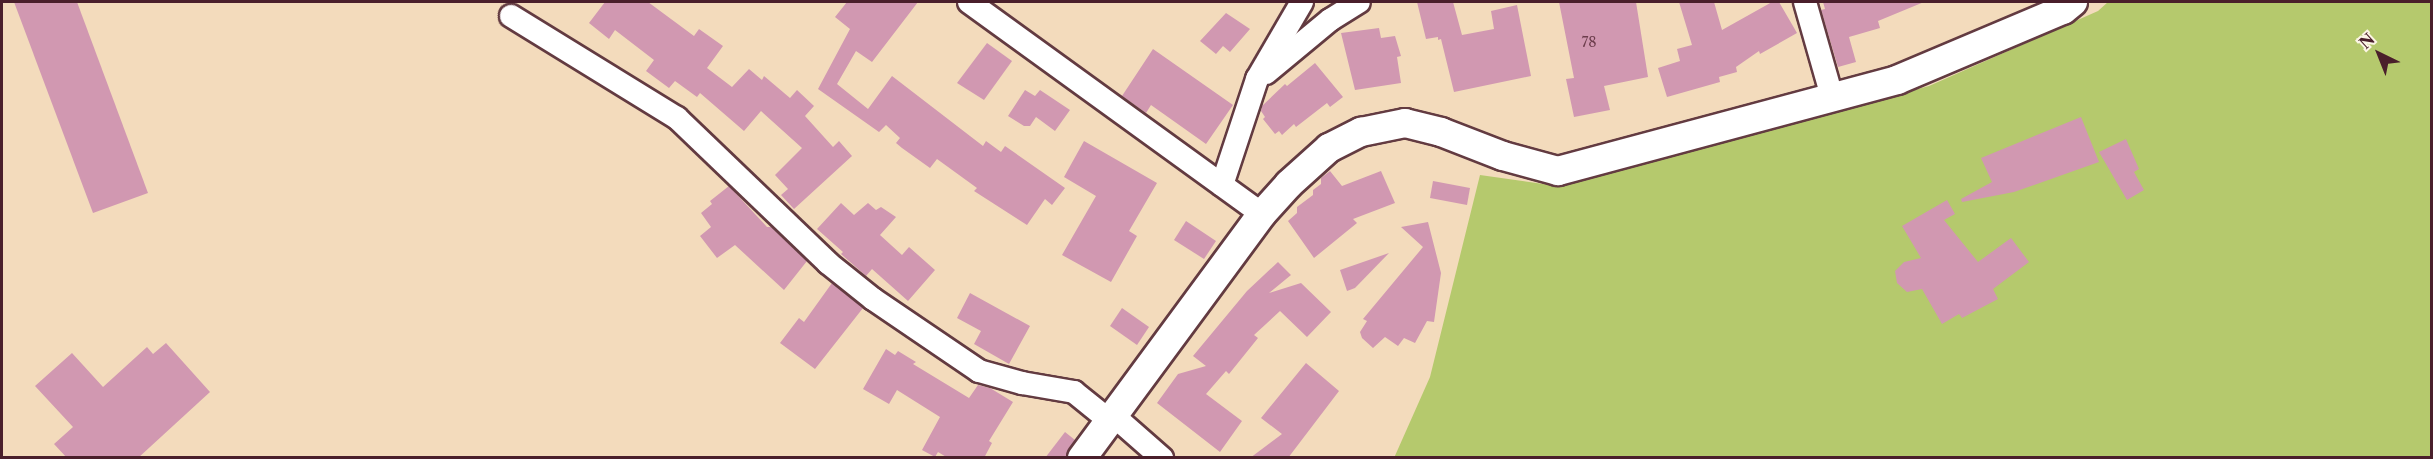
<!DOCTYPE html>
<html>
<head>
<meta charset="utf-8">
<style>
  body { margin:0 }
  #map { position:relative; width:2433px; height:459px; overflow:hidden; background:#f3dbbc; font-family:"Libre Caslon Text",serif }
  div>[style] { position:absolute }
  .green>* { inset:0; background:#b5c96d }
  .building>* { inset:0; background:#d198b1 }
  .roads { filter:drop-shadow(2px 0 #633b41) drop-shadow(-2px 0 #633b41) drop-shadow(0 2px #633b41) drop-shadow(0 -2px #633b41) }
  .minor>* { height:22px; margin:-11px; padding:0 11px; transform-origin:11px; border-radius:11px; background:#fff }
  .tertiary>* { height:28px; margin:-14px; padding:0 14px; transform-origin:14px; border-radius:14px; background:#fff }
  span { translate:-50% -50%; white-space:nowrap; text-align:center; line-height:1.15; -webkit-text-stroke:4.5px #fcf5e5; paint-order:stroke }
  .number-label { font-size:14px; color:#6c3d4c }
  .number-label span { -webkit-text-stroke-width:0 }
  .frame { position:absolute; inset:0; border:3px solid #4a1f2b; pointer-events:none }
  .north { position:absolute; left:2349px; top:24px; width:60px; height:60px; -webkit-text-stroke:4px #fcf5e5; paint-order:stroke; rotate:317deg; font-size:16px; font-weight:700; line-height:24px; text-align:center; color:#4a1f2b }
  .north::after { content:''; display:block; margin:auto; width:21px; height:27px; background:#4a1f2b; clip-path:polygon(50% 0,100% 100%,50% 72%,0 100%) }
</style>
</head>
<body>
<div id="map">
  <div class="green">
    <i style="clip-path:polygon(2108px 2px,2431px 2px,2431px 457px,1394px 458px,1430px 377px,1480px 175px,1557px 186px,1929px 86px,2098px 11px)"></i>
  </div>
  <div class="building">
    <i style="clip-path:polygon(14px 2px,77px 2px,148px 193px,93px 213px)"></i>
    <i style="clip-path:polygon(605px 2px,648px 2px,694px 36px,699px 29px,723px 46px,707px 68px,732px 87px,749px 69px,762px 80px,764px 76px,790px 98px,797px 90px,814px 106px,805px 116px,833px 147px,839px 141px,852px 156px,794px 209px,781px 195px,788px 189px,775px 175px,802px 148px,761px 111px,744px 131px,700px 93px,697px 97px,675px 81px,669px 88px,646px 71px,654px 60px,615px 30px,609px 39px,589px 23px)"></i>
    <i style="clip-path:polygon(847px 2px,918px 2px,872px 62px,856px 51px,837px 84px,868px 109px,892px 76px,983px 146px,986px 141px,1001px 152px,1005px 146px,1065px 188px,1052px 205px,1045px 199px,1027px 225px,974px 191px,977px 188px,937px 159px,930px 168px,902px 148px,896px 143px,900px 138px,886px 125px,879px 132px,818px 89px,850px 29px,835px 17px)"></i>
    <i style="clip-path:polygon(1417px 2px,1453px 2px,1462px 35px,1494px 29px,1491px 11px,1517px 5px,1531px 76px,1454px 92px,1441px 39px,1438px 40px,1438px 37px,1426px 39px)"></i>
    <i style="clip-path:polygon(1559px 2px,1636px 2px,1648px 77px,1604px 86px,1610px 110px,1574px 117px,1566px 79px,1574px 78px)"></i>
    <i style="clip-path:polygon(1679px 2px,1714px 2px,1722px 30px,1772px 2px,1779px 2px,1797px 33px,1760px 54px,1759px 51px,1736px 67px,1737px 72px,1719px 77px,1720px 82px,1667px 97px,1658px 68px,1680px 61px,1677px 49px,1692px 45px)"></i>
    <i style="clip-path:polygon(1823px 2px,1924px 2px,1878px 21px,1880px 28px,1849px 37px,1856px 62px,1838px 67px,1821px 10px,1825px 9px)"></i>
    <i style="clip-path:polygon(1226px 13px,1250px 29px,1230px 52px,1223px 46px,1216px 54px,1200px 41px)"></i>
    <i style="clip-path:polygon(1379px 28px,1381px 38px,1395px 36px,1401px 56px,1397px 57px,1401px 83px,1355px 90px,1341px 33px)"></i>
    <i style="clip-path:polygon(987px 43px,1012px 61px,984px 100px,957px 83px)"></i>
    <i style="clip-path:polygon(1153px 49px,1233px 105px,1206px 144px,1151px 105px,1146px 113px,1122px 96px)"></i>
    <i style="clip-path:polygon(1315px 63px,1343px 97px,1330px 107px,1327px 103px,1296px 127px,1294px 124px,1282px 135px,1279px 131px,1275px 134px,1263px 119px,1265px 117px,1261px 111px,1262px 106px,1285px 84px,1287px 86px)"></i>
    <i style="clip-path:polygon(1025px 90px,1035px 96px,1040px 90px,1070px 110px,1055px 131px,1036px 117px,1030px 126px,1024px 126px,1008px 116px)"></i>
    <i style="clip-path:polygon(2081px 117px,2099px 162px,2014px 192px,1962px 202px,1961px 199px,1992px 182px,1981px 158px)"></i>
    <i style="clip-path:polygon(2126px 139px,2139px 169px,2134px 172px,2144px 190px,2127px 200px,2099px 152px)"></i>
    <i style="clip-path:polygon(1084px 141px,1157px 183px,1129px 231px,1137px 236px,1111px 282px,1062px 255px,1096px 196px,1064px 177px)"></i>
    <i style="clip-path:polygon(1330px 171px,1342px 186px,1381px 171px,1395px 203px,1353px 219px,1357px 223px,1314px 258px,1288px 221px,1297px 213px,1297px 207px,1313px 195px,1313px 190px,1321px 184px,1321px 178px)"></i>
    <i style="clip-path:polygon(1433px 181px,1470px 188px,1467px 205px,1430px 198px)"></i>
    <i style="clip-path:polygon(729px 186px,767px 227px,771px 227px,807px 261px,784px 290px,735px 245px,717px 258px,700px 236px,711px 227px,701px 213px,712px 204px,710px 201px)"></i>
    <i style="clip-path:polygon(1947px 200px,1955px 214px,1944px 220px,1978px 262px,2011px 238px,2029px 262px,1993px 289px,1998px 299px,1962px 318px,1959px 314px,1942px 324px,1922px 289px,1907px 292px,1897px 283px,1895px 271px,1904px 262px,1921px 258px,1902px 226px)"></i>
    <i style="clip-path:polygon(841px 203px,854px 215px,868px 203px,876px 210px,881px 207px,896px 217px,880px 235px,902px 255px,909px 247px,935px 270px,908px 301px,872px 269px,866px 276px,841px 254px,843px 252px,817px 229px)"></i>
    <i style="clip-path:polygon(1186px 221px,1216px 241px,1204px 259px,1174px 240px)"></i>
    <i style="clip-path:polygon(1428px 222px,1441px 273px,1434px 322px,1427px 321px,1415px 343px,1404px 338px,1398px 346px,1385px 337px,1373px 348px,1362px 338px,1360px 332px,1367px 321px,1363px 319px,1423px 247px,1401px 227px)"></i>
    <i style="clip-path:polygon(1389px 253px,1355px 288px,1347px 291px,1340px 270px)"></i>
    <i style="clip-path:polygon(1278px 262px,1291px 275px,1269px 293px,1301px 283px,1331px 312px,1307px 337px,1280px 311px,1254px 335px,1258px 338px,1229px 374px,1226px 371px,1206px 394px,1242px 421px,1220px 452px,1157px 403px,1178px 374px,1206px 366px,1193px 356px,1247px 291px)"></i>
    <i style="clip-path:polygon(832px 283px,863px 308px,815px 369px,780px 343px,799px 318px,804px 322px)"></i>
    <i style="clip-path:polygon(970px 293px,1030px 326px,1009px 364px,974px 344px,981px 331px,957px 318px)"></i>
    <i style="clip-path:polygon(1122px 308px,1149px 327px,1137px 345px,1110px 326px)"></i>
    <i style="clip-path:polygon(166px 343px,210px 392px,138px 458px,67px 458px,54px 444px,73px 427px,35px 386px,72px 353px,103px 387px,147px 347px,153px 354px)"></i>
    <i style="clip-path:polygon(886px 349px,895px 355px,898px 351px,916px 362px,913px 364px,969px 398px,978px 385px,990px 388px,1013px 402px,989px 441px,992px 443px,984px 458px,948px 458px,938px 452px,935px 457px,922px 450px,940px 417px,897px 390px,889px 404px,863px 389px)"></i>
    <i style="clip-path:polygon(1306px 363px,1339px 391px,1288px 458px,1250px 458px,1282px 434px,1261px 418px)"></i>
    <i style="clip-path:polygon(1065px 432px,1075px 440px,1066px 458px,1045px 458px)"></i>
  </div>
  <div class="roads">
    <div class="minor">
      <i style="left:969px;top:2px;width:362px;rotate:35.9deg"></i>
      <i style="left:1805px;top:2px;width:99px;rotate:74.1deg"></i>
      <i style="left:511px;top:16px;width:195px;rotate:31.6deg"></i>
      <i style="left:677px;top:118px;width:209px;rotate:43.8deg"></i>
      <i style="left:828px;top:263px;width:58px;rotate:38.7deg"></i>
      <i style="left:873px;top:299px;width:128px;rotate:34.2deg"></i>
      <i style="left:979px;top:371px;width:45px;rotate:15.6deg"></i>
      <i style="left:1022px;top:383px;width:53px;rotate:9.8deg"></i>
      <i style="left:1074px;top:392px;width:46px;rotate:38.9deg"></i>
      <i style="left:1266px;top:73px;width:83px;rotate:-39.6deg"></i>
      <i style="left:1330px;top:20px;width:34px;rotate:-32deg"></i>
      <i style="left:1222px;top:185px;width:112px;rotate:-71.7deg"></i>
      <i style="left:1257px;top:79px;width:89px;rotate:-59.7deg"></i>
      <i style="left:1114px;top:416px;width:64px;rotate:41.2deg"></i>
    </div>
    <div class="tertiary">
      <i style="left:1082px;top:458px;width:303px;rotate:-53.6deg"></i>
      <i style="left:1262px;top:214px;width:40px;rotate:-48deg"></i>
      <i style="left:1289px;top:184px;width:54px;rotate:-42deg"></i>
      <i style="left:1329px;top:148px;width:36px;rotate:-27deg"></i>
      <i style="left:1361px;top:132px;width:45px;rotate:-11.6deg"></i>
      <i style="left:1405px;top:123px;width:37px;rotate:14deg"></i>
      <i style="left:1441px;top:132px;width:66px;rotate:21.2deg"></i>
      <i style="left:1503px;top:156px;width:57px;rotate:15.3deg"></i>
      <i style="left:1558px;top:171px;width:351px;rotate:-15deg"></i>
      <i style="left:1897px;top:80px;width:180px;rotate:-22.9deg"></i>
      <i style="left:2063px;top:10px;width:13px;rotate:-39deg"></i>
    </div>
  </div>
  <div class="number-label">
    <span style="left:1589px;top:42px">78</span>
  </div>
  <div class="frame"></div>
  <div class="north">N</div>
</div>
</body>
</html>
